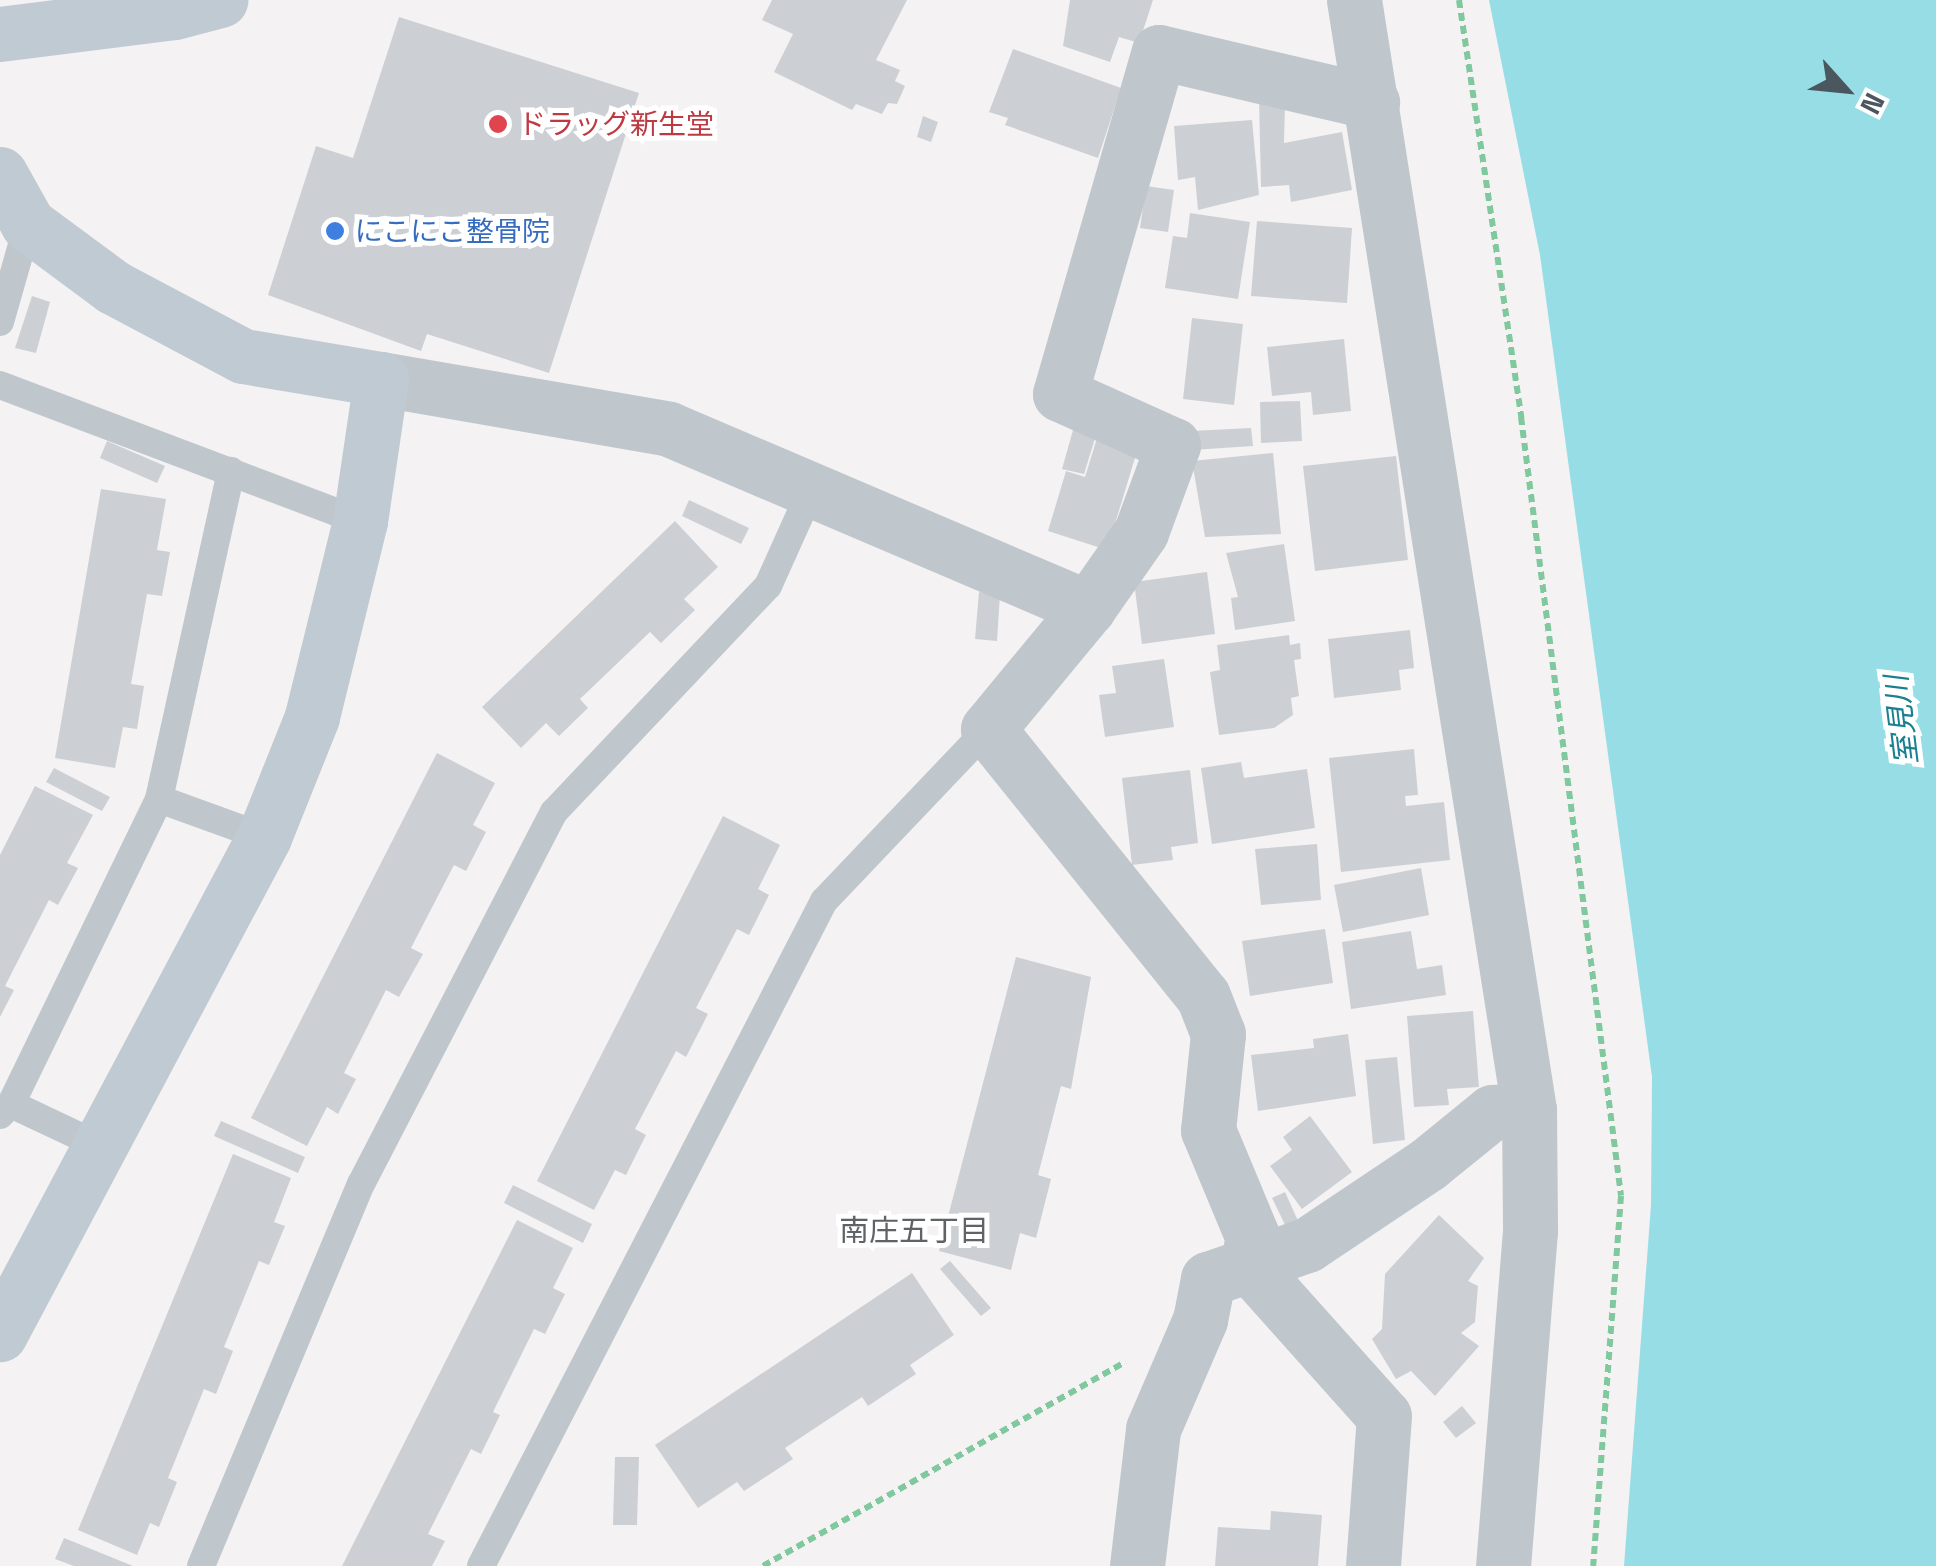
<!DOCTYPE html>
<html>
<head>
<meta charset="utf-8">
<style>
  body { margin:0 }
  #map { position:relative; width:1936px; height:1566px; overflow:hidden; background:#f4f2f2; font-family:"Space Grotesk","Noto Sans JP",sans-serif }
  div>[style] { position:absolute }
  .water>* { inset:0; background:#96dde6 }
  .building>* { inset:0; background:#ccd0d4 }
  .path>* { height:6px; margin-top:-3px; transform-origin:0; background:repeating-linear-gradient(90deg,#80c89d 0 8px,transparent 0 13px) }
  .lane>* { height:28px; margin:-14px; padding:0 14px; transform-origin:14px; border-radius:14px; background:#bfc7cd }
  .street>* { height:55px; margin:-27.5px; padding:0 27.5px; transform-origin:27.5px; border-radius:27.5px; background:#bfc7cd }
  .secondary>* { height:55px; margin:-27.5px; padding:0 27.5px; transform-origin:27.5px; border-radius:27.5px; background:#c0cad2 }
  .dots>* { width:28px; height:28px; translate:-50% -50%; box-sizing:border-box; border:5px solid #fff; border-radius:50% }
  span { translate:-50% -50%; white-space:nowrap; text-align:center; line-height:1.15; -webkit-text-stroke:10px #fff; paint-order:stroke }
  .health-label { font-size:28px; color:#be3a42 }
  .left { translate:0 -50%; text-align:left }
  .shop-label { font-size:28px; color:#366cbe }
  .water-label { font-size:30px; color:#18808e; font-style:italic }
  .neighbourhood-label { font-size:30px; color:#5f6366 }
  .north { position:absolute; left:1796px; top:40px; width:100px; height:100px; -webkit-text-stroke:8px #fff; paint-order:stroke; rotate:117deg; font-size:28px; font-weight:700; line-height:40px; text-align:center; color:#4b575e }
  .north::after { content:''; display:block; margin:auto; width:35px; height:45px; background:#4b575e; clip-path:polygon(50% 0,100% 100%,50% 72%,0 100%) }
</style>
</head>
<body>
<div id="map">
  <div class="water">
    <i style="clip-path:polygon(1489px 0,1936px 0,1936px 1566px,1624px 1566px,1651px 1205px,1652px 1077px,1540px 255px)"></i>
  </div>
  <div class="building">
    <i style="clip-path:polygon(772px 0,907px 0,876px 60px,900px 70px,895px 81px,905px 86px,897px 104px,888px 103px,882px 114px,856px 104px,852px 110px,774px 72px,793px 34px,762px 20px)"></i>
    <i style="clip-path:polygon(1070px 0,1153px 0,1139px 43px,1119px 37px,1110px 62px,1063px 46px)"></i>
    <i style="clip-path:polygon(399px 17px,639px 93px,549px 373px,427px 334px,421px 351px,268px 295px,316px 146px,353px 158px)"></i>
    <i style="clip-path:polygon(1013px 49px,1121px 88px,1098px 158px,1005px 125px,1008px 118px,989px 112px)"></i>
    <i style="clip-path:polygon(1259px 99px,1285px 103px,1284px 143px,1342px 132px,1352px 190px,1291px 202px,1289px 185px,1261px 187px)"></i>
    <i style="clip-path:polygon(923px 116px,938px 122px,931px 142px,917px 137px)"></i>
    <i style="clip-path:polygon(1252px 120px,1259px 195px,1198px 210px,1195px 177px,1178px 180px,1174px 126px)"></i>
    <i style="clip-path:polygon(1146px 186px,1174px 190px,1168px 232px,1140px 228px)"></i>
    <i style="clip-path:polygon(1190px 213px,1250px 222px,1238px 299px,1165px 288px,1173px 236px,1187px 238px)"></i>
    <i style="clip-path:polygon(1257px 221px,1352px 228px,1347px 303px,1251px 296px)"></i>
    <i style="clip-path:polygon(32px 296px,50px 302px,36px 353px,15px 348px)"></i>
    <i style="clip-path:polygon(1192px 318px,1243px 324px,1234px 405px,1183px 399px)"></i>
    <i style="clip-path:polygon(1344px 339px,1351px 411px,1313px 415px,1311px 392px,1272px 396px,1267px 347px)"></i>
    <i style="clip-path:polygon(1300px 401px,1302px 441px,1261px 443px,1260px 402px)"></i>
    <i style="clip-path:polygon(1075px 423px,1097px 432px,1084px 474px,1062px 469px)"></i>
    <i style="clip-path:polygon(1251px 428px,1253px 446px,1192px 450px,1191px 431px)"></i>
    <i style="clip-path:polygon(1098px 435px,1138px 448px,1107px 550px,1048px 531px,1066px 471px,1085px 477px)"></i>
    <i style="clip-path:polygon(107px 441px,165px 466px,157px 483px,100px 458px)"></i>
    <i style="clip-path:polygon(1273px 453px,1281px 534px,1205px 537px,1192px 461px)"></i>
    <i style="clip-path:polygon(1396px 456px,1408px 560px,1315px 571px,1303px 466px)"></i>
    <i style="clip-path:polygon(101px 489px,166px 499px,157px 550px,170px 552px,162px 596px,147px 594px,131px 684px,144px 686px,137px 729px,123px 727px,115px 768px,55px 758px)"></i>
    <i style="clip-path:polygon(689px 500px,749px 528px,741px 544px,682px 516px)"></i>
    <i style="clip-path:polygon(675px 521px,718px 567px,684px 599px,695px 610px,661px 643px,650px 632px,580px 699px,588px 708px,559px 736px,546px 723px,521px 748px,482px 707px)"></i>
    <i style="clip-path:polygon(1284px 544px,1295px 621px,1235px 630px,1231px 598px,1238px 597px,1226px 553px)"></i>
    <i style="clip-path:polygon(1207px 572px,1215px 634px,1142px 644px,1134px 582px)"></i>
    <i style="clip-path:polygon(979px 592px,1000px 594px,997px 641px,975px 639px)"></i>
    <i style="clip-path:polygon(1410px 630px,1414px 668px,1399px 670px,1401px 690px,1334px 698px,1328px 639px)"></i>
    <i style="clip-path:polygon(1289px 635px,1290px 645px,1300px 643px,1301px 659px,1294px 660px,1299px 696px,1291px 698px,1293px 715px,1274px 728px,1219px 735px,1210px 672px,1220px 670px,1217px 645px)"></i>
    <i style="clip-path:polygon(1164px 659px,1174px 727px,1105px 737px,1099px 695px,1116px 693px,1112px 666px)"></i>
    <i style="clip-path:polygon(1414px 749px,1418px 795px,1405px 796px,1406px 806px,1444px 802px,1450px 860px,1341px 872px,1329px 758px)"></i>
    <i style="clip-path:polygon(437px 753px,495px 783px,473px 825px,486px 832px,466px 871px,454px 865px,411px 948px,423px 954px,399px 997px,386px 990px,344px 1073px,356px 1079px,338px 1114px,327px 1107px,307px 1146px,251px 1118px)"></i>
    <i style="clip-path:polygon(1241px 762px,1244px 778px,1307px 769px,1315px 828px,1212px 844px,1201px 768px)"></i>
    <i style="clip-path:polygon(54px 768px,110px 797px,102px 811px,46px 782px)"></i>
    <i style="clip-path:polygon(1190px 770px,1198px 843px,1171px 847px,1173px 860px,1132px 865px,1122px 778px)"></i>
    <i style="clip-path:polygon(35px 786px,93px 815px,67px 863px,78px 868px,58px 905px,49px 900px,5px 986px,14px 990px,0 1017px,0 855px)"></i>
    <i style="clip-path:polygon(723px 816px,780px 845px,758px 889px,769px 895px,749px 935px,737px 929px,696px 1008px,708px 1014px,686px 1057px,676px 1051px,635px 1129px,646px 1135px,626px 1175px,615px 1170px,594px 1210px,537px 1181px)"></i>
    <i style="clip-path:polygon(1317px 844px,1321px 900px,1261px 905px,1255px 849px)"></i>
    <i style="clip-path:polygon(1421px 868px,1429px 915px,1343px 932px,1334px 885px)"></i>
    <i style="clip-path:polygon(1325px 929px,1333px 983px,1250px 996px,1242px 941px)"></i>
    <i style="clip-path:polygon(1411px 931px,1417px 969px,1442px 965px,1446px 995px,1351px 1009px,1342px 942px)"></i>
    <i style="clip-path:polygon(1016px 957px,1091px 977px,1071px 1089px,1061px 1086px,1038px 1175px,1051px 1179px,1036px 1238px,1020px 1233px,1011px 1270px,939px 1251px)"></i>
    <i style="clip-path:polygon(1473px 1011px,1479px 1087px,1447px 1089px,1449px 1105px,1414px 1107px,1407px 1016px)"></i>
    <i style="clip-path:polygon(1348px 1034px,1356px 1096px,1258px 1111px,1251px 1055px,1314px 1048px,1313px 1039px)"></i>
    <i style="clip-path:polygon(1397px 1057px,1405px 1140px,1373px 1144px,1365px 1060px)"></i>
    <i style="clip-path:polygon(1310px 1116px,1352px 1172px,1302px 1209px,1270px 1166px,1292px 1150px,1283px 1137px)"></i>
    <i style="clip-path:polygon(221px 1121px,305px 1157px,298px 1173px,214px 1136px)"></i>
    <i style="clip-path:polygon(233px 1154px,291px 1178px,274px 1222px,285px 1226px,269px 1265px,259px 1261px,224px 1347px,233px 1351px,216px 1394px,204px 1389px,168px 1478px,177px 1482px,159px 1527px,150px 1523px,137px 1555px,78px 1530px)"></i>
    <i style="clip-path:polygon(513px 1185px,592px 1224px,583px 1243px,504px 1203px)"></i>
    <i style="clip-path:polygon(1285px 1192px,1299px 1223px,1288px 1231px,1272px 1198px)"></i>
    <i style="clip-path:polygon(1439px 1215px,1484px 1258px,1468px 1281px,1478px 1286px,1475px 1322px,1461px 1333px,1479px 1346px,1435px 1396px,1411px 1371px,1396px 1379px,1372px 1339px,1382px 1329px,1385px 1274px)"></i>
    <i style="clip-path:polygon(517px 1220px,573px 1248px,553px 1288px,565px 1294px,545px 1334px,534px 1329px,493px 1412px,500px 1415px,481px 1454px,471px 1449px,428px 1534px,445px 1541px,432px 1566px,342px 1566px)"></i>
    <i style="clip-path:polygon(950px 1261px,991px 1308px,981px 1316px,940px 1269px)"></i>
    <i style="clip-path:polygon(912px 1273px,954px 1335px,910px 1365px,916px 1374px,868px 1406px,862px 1397px,785px 1448px,793px 1459px,744px 1491px,737px 1482px,698px 1508px,655px 1445px)"></i>
    <i style="clip-path:polygon(1462px 1406px,1476px 1423px,1456px 1438px,1443px 1422px)"></i>
    <i style="clip-path:polygon(615px 1457px,639px 1457px,637px 1525px,613px 1525px)"></i>
    <i style="clip-path:polygon(1271px 1511px,1322px 1515px,1318px 1566px,1215px 1566px,1218px 1527px,1270px 1530px)"></i>
    <i style="clip-path:polygon(64px 1538px,133px 1566px,74px 1566px,55px 1559px)"></i>
  </div>
  <div class="path">
    <i style="left:1459px;top:0;width:422px;rotate:81.5deg"></i>
    <i style="left:1521px;top:417px;width:785px;rotate:82.68deg"></i>
    <i style="left:1621px;top:1196px;width:371px;rotate:94.3deg"></i>
    <i style="left:763px;top:1566px;width:416px;rotate:-29.4deg"></i>
  </div>
  <div class="lane">
    <i style="left:0;top:322px;width:102px;rotate:-74.1deg"></i>
    <i style="left:0;top:385px;width:385px;rotate:20.7deg"></i>
    <i style="left:159px;top:799px;width:112px;rotate:19.9deg"></i>
    <i style="left:11px;top:1104px;width:98px;rotate:25.3deg"></i>
    <i style="left:0;top:1115px;width:16px;rotate:-45deg"></i>
    <i style="left:11px;top:1104px;width:339px;rotate:-64.1deg"></i>
    <i style="left:159px;top:799px;width:336px;rotate:-77.6deg"></i>
    <i style="left:201px;top:1566px;width:414px;rotate:-67.3deg"></i>
    <i style="left:361px;top:1184px;width:419px;rotate:-62.6deg"></i>
    <i style="left:554px;top:812px;width:311px;rotate:-46.6deg"></i>
    <i style="left:768px;top:586px;width:107px;rotate:-65.8deg"></i>
    <i style="left:481px;top:1566px;width:748px;rotate:-62.72deg"></i>
    <i style="left:824px;top:901px;width:238px;rotate:-46.4deg"></i>
  </div>
  <div class="street">
    <i style="left:1354px;top:0;width:1124px;rotate:81.04deg"></i>
    <i style="left:1529px;top:1110px;width:121px;rotate:89.5deg"></i>
    <i style="left:1530px;top:1231px;width:336px;rotate:94.6deg"></i>
    <i style="left:381px;top:379px;width:292px;rotate:9.8deg"></i>
    <i style="left:669px;top:429px;width:456px;rotate:23.1deg"></i>
    <i style="left:1088px;top:608px;width:157px;rotate:129.6deg"></i>
    <i style="left:988px;top:729px;width:343px;rotate:51.2deg"></i>
    <i style="left:1203px;top:996px;width:41px;rotate:68.5deg"></i>
    <i style="left:1218px;top:1034px;width:97px;rotate:95.9deg"></i>
    <i style="left:1208px;top:1130px;width:117px;rotate:67.4deg"></i>
    <i style="left:1253px;top:1238px;width:26px;rotate:103deg"></i>
    <i style="left:1088px;top:608px;width:93px;rotate:-55.1deg"></i>
    <i style="left:1141px;top:532px;width:93px;rotate:-69.8deg"></i>
    <i style="left:1173px;top:445px;width:124px;rotate:-155.7deg"></i>
    <i style="left:1060px;top:394px;width:356px;rotate:-73.9deg"></i>
    <i style="left:1159px;top:52px;width:219px;rotate:13.2deg"></i>
    <i style="left:1247px;top:1263px;width:205px;rotate:48.2deg"></i>
    <i style="left:1384px;top:1416px;width:150px;rotate:94.2deg"></i>
    <i style="left:1137px;top:1566px;width:138px;rotate:-83.3deg"></i>
    <i style="left:1153px;top:1429px;width:119px;rotate:-66.7deg"></i>
    <i style="left:1200px;top:1320px;width:42px;rotate:-79deg"></i>
    <i style="left:1208px;top:1279px;width:105px;rotate:-19deg"></i>
    <i style="left:1307px;top:1245px;width:146px;rotate:-33.8deg"></i>
    <i style="left:1428px;top:1164px;width:82px;rotate:-39.1deg"></i>
    <i style="left:1492px;top:1112px;width:37px;rotate:-3deg"></i>
  </div>
  <div class="secondary">
    <i style="left:0;top:34px;width:176px;rotate:-7.2deg"></i>
    <i style="left:175px;top:12px;width:47px;rotate:-14.9deg"></i>
    <i style="left:0;top:174px;width:57px;rotate:60.8deg"></i>
    <i style="left:28px;top:224px;width:106px;rotate:36.5deg"></i>
    <i style="left:113px;top:287px;width:147px;rotate:28deg"></i>
    <i style="left:243px;top:356px;width:140px;rotate:9.5deg"></i>
    <i style="left:381px;top:379px;width:144px;rotate:98.4deg"></i>
    <i style="left:360px;top:521px;width:202px;rotate:103.8deg"></i>
    <i style="left:312px;top:717px;width:129px;rotate:111.8deg"></i>
    <i style="left:264px;top:837px;width:563px;rotate:117.98deg"></i>
  </div>
  <div class="dots">
    <i style="left:498px;top:124px;background:#e0444e"></i>
    <i style="left:335px;top:231px;background:#3f7fe0"></i>
  </div>
  <div class="health-label">
    <span class="left" style="left:518px;top:124px">ドラッグ新生堂</span>
  </div>
  <div class="shop-label">
    <span class="left" style="left:355px;top:231px">にこにこ整骨院</span>
  </div>
  <div class="water-label">
    <span style="left:1902px;top:720px;rotate:-97deg">室見川</span>
  </div>
  <div class="neighbourhood-label">
    <span style="left:914px;top:1231px">南庄五丁目</span>
  </div>
  <div class="north">N</div>
</div>
</body>
</html>
